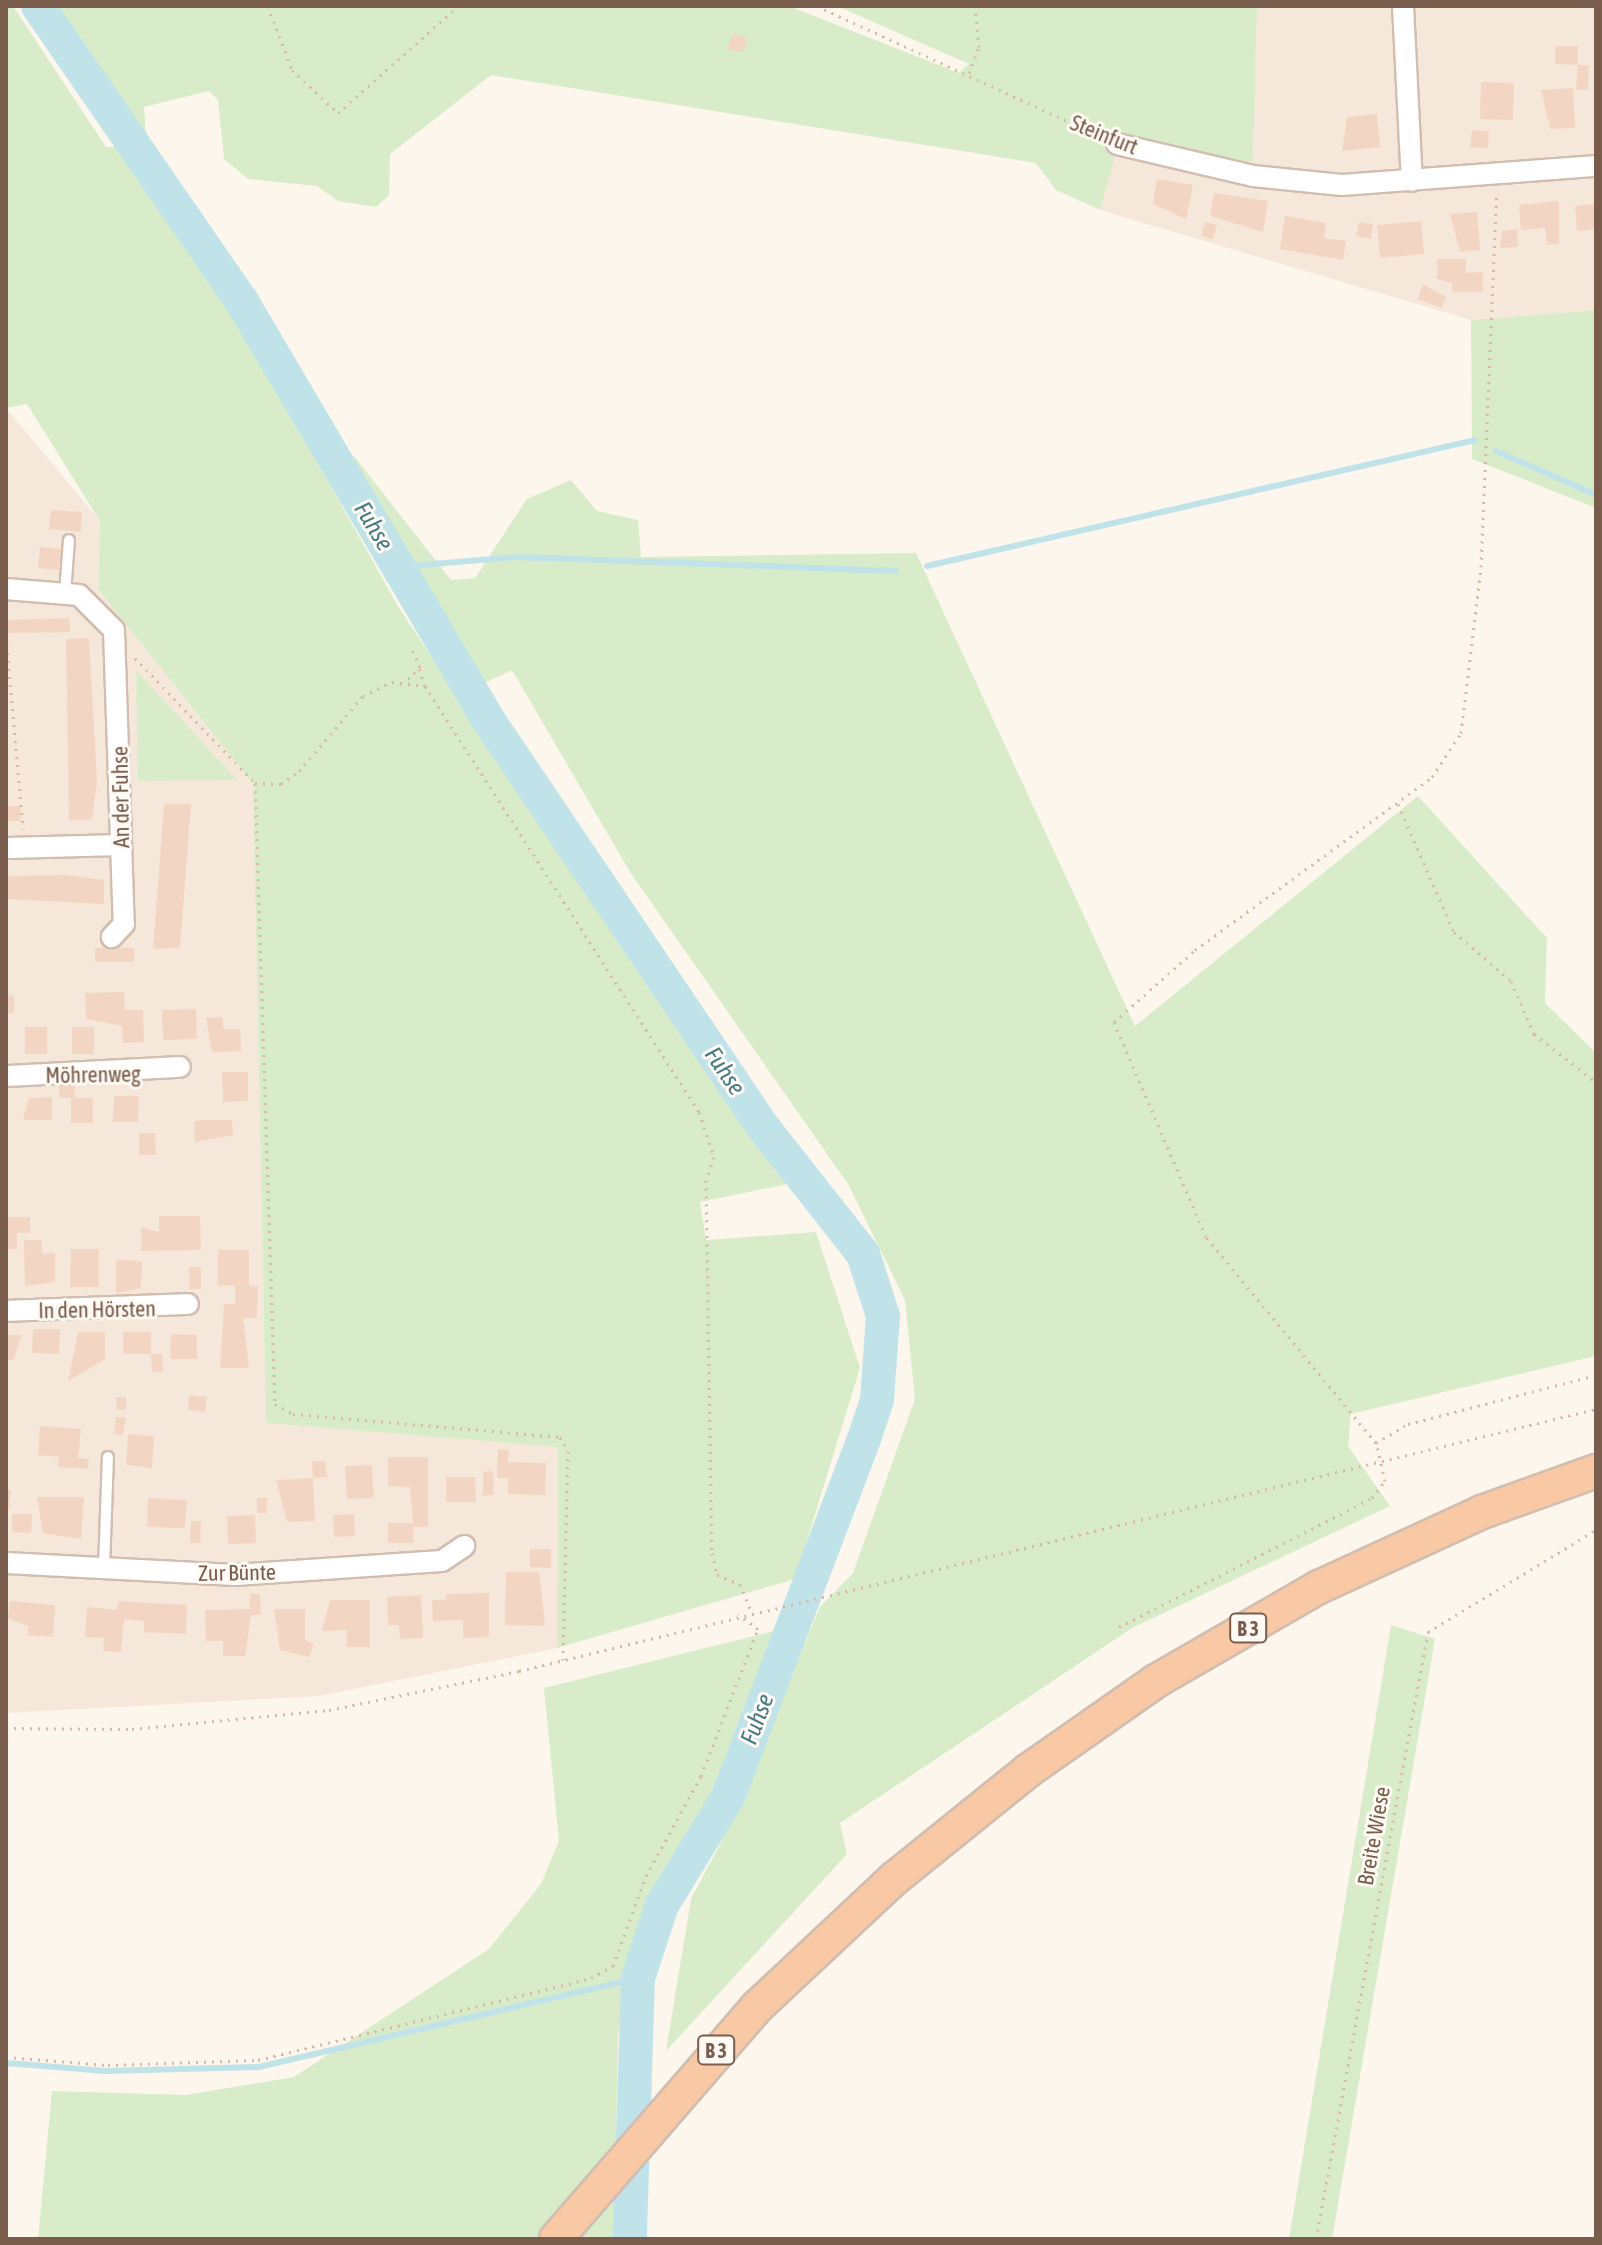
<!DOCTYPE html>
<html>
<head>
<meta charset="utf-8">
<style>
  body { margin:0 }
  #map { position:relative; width:1602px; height:2245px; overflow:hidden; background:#fdf6ec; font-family:"Asap Condensed",sans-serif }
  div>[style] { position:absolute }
  .residential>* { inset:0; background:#f5e8da }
  .green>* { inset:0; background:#d8ecc9 }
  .stream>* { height:6px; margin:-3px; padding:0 3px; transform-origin:3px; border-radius:3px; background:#bfe3e8 }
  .river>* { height:34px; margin:-17px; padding:0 17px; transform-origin:17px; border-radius:17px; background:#bfe3e8 }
  .building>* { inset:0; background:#f3d5c3 }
  .path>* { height:3px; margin-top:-1.5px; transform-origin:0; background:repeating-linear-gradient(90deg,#d9b8a5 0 2px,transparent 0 8px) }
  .roads { filter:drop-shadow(2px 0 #d1beb0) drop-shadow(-2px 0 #d1beb0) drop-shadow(0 2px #d1beb0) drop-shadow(0 -2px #d1beb0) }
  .service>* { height:10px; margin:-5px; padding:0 5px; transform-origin:5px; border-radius:5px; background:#fff }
  .minor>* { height:20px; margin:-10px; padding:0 10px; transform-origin:10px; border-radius:10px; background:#fff }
  .trunk>* { height:32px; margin:-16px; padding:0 16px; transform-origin:16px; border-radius:16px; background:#f9c8a4 }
  span { translate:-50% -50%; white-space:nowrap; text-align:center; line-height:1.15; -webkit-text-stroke:6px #fffaf3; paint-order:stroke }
  .shield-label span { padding:2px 6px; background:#fffaf3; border:2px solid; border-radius:6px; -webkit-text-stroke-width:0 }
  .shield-label { font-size:20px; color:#7a5c4d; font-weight:700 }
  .street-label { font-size:22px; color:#7a5c4d }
  .water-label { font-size:24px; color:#437c86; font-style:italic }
  .frame { position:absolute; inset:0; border:8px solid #7a5c4d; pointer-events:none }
</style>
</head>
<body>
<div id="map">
  <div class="residential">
    <i style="clip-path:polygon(1257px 6px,1596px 6px,1596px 310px,1471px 320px,1100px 210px,1119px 138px,1253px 162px)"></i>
    <i style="clip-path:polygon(6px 408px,100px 521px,98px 589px,253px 784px,266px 1423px,558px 1446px,557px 1648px,319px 1696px,6px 1713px)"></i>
  </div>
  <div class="green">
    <i style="clip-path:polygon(6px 6px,13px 6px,106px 147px,115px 147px,228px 303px,399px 608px,705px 1069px,792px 1183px,700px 1202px,706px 1240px,816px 1232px,860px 1368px,795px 1579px,557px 1648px,558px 1447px,266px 1423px,253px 784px,98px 589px,100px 521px,27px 404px,6px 408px)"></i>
    <i style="clip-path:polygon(58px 6px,789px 6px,959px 73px,969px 64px,837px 6px,1257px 6px,1253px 162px,1120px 138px,1100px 210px,1056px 190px,1036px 163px,491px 75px,390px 154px,389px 195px,376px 207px,338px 201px,317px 186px,248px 179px,224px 159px,218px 100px,209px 91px,144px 107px,147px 151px)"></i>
    <i style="clip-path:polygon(1596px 310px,1596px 508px,1472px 459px,1471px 320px)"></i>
    <i style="clip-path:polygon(354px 456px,451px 580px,475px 578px,527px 499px,571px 480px,597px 511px,638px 520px,641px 557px,916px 553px,1135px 1026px,1418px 796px,1547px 938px,1545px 1003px,1596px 1053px,1596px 1356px,1351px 1414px,1348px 1446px,1390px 1506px,1132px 1628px,840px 1823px,847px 1854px,666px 2051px,691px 1899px,727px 1831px,820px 1607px,853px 1573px,915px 1399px,905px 1300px,848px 1184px,630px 872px,512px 670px,482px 684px,345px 461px)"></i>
    <i style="clip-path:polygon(136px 670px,237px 780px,138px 781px)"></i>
    <i style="clip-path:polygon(1391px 1625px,1435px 1639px,1332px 2239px,1289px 2239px)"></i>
    <i style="clip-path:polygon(786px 1628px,728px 1773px,639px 1921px,618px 2034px,614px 2239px,38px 2239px,52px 2091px,186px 2095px,294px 2077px,489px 1949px,541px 1884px,559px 1841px,544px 1688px)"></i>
  </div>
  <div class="stream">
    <i style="left:1496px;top:451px;width:109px;rotate:23.7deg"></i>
    <i style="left:927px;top:566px;width:562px;rotate:-12.95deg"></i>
    <i style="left:398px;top:567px;width:119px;rotate:-4.8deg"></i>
    <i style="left:517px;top:557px;width:379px;rotate:2.1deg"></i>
    <i style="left:6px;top:2063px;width:100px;rotate:4.6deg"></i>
    <i style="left:106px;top:2071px;width:153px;rotate:-1.5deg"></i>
    <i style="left:259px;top:2067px;width:389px;rotate:-13.2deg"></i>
  </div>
  <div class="river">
    <i style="left:38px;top:6px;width:357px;rotate:55.4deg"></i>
    <i style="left:241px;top:300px;width:481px;rotate:59.5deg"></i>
    <i style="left:485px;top:715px;width:497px;rotate:56deg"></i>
    <i style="left:763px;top:1127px;width:162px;rotate:51.8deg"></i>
    <i style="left:863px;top:1254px;width:65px;rotate:72.1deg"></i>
    <i style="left:883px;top:1316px;width:84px;rotate:94.1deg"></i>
    <i style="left:877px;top:1400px;width:41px;rotate:108.4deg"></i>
    <i style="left:864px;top:1439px;width:383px;rotate:110.8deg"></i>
    <i style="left:728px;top:1797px;width:127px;rotate:121.4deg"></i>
    <i style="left:662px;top:1905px;width:77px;rotate:108.2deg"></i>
    <i style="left:638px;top:1978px;width:261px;rotate:91.8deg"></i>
  </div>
  <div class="building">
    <i style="clip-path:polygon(734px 33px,748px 39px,743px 52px,727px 49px)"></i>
    <i style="clip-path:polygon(1555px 46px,1578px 46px,1578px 65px,1555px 64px)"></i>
    <i style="clip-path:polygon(1578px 65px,1589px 65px,1588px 90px,1576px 90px)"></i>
    <i style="clip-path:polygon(1481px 82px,1514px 83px,1513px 120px,1480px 119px)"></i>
    <i style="clip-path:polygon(1573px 88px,1575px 128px,1550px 129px,1541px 90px)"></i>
    <i style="clip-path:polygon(1377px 114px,1380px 147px,1342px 151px,1347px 117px)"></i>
    <i style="clip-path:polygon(1472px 130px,1489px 131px,1488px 148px,1470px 147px)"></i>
    <i style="clip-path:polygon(1157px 179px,1193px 185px,1186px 219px,1153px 204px)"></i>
    <i style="clip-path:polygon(1214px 193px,1268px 201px,1263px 232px,1210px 216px)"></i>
    <i style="clip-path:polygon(1559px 201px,1559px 244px,1547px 245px,1545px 228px,1521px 230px,1519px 205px)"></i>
    <i style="clip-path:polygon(1596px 204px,1596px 229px,1577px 231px,1575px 206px)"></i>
    <i style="clip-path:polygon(1477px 212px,1480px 250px,1460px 252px,1450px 214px)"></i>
    <i style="clip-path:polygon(1285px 216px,1326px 223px,1324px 238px,1346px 241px,1343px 260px,1280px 249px)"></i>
    <i style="clip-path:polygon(1421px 221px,1424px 254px,1380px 258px,1377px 225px)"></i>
    <i style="clip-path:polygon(1205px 222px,1217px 225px,1213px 239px,1201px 236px)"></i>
    <i style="clip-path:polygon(1359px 222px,1373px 224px,1371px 239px,1356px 236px)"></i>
    <i style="clip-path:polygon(1517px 229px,1518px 247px,1500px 248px,1502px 231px)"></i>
    <i style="clip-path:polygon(1437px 259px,1466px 259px,1466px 273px,1483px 272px,1483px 292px,1452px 292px,1452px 283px,1437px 279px)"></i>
    <i style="clip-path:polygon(1423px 284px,1446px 297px,1442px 308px,1418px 299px)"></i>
    <i style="clip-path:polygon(51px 510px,82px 512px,81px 532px,49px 529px)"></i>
    <i style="clip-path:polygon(40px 547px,61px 549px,59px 570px,38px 568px)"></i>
    <i style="clip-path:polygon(69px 618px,70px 632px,6px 633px,6px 620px)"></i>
    <i style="clip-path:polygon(89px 638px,97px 782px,92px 820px,69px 820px,66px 639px)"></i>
    <i style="clip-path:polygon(164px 804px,191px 804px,180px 948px,153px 949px)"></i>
    <i style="clip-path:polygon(6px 806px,20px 806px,21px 821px,6px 821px)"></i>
    <i style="clip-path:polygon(67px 875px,104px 880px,104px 904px,6px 899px,6px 876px)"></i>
    <i style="clip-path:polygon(95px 948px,134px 948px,134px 962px,95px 962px)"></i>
    <i style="clip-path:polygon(124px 992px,125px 1010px,143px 1010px,144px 1042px,123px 1043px,122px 1026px,86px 1019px,85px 993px)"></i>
    <i style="clip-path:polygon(14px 995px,14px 1013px,6px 1014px,6px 996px)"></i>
    <i style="clip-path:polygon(196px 1009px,197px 1039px,163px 1040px,162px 1010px)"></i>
    <i style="clip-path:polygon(223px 1017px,223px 1029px,240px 1029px,241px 1051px,212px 1052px,206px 1018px)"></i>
    <i style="clip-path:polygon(25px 1027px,47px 1027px,47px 1054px,25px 1054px)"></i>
    <i style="clip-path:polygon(72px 1027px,94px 1027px,94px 1054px,72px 1054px)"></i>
    <i style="clip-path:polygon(222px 1072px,248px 1072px,248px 1101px,223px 1102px)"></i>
    <i style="clip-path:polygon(59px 1083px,75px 1083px,75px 1098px,93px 1098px,93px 1123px,71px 1123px,71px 1098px,59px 1098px)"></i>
    <i style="clip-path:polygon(114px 1096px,139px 1096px,138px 1122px,113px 1122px)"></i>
    <i style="clip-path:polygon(52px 1097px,52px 1120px,23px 1120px,29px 1098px)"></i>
    <i style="clip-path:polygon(206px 1120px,232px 1120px,233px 1135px,195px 1142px,194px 1121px)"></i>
    <i style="clip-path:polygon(139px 1133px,155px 1133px,156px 1155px,139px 1155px)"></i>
    <i style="clip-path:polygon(159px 1216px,200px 1216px,201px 1250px,141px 1251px,141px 1227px,159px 1232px)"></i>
    <i style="clip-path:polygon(6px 1217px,30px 1217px,30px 1233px,17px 1233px,17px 1249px,7px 1249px)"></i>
    <i style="clip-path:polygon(24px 1240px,42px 1240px,42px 1254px,55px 1253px,55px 1282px,25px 1286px)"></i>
    <i style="clip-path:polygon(71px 1249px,99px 1249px,99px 1287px,70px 1287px)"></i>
    <i style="clip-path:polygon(218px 1250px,249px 1250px,249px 1285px,258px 1286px,257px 1318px,243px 1318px,249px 1368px,220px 1368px,224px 1304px,235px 1304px,235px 1285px,218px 1286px)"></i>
    <i style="clip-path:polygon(116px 1260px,142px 1261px,141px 1288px,116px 1293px)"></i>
    <i style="clip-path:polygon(189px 1267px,201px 1267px,201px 1289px,189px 1289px)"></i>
    <i style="clip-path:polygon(33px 1329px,60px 1329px,59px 1354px,32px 1353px)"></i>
    <i style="clip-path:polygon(78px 1332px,105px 1332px,105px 1359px,68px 1381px)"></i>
    <i style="clip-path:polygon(123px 1332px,151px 1332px,151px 1354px,162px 1354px,163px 1372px,152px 1372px,151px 1354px,123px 1354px)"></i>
    <i style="clip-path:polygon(171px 1334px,197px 1335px,197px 1359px,170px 1359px)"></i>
    <i style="clip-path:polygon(6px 1335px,22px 1335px,13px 1360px,6px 1360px)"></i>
    <i style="clip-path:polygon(189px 1395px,207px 1397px,205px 1412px,188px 1410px)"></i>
    <i style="clip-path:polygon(116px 1397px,126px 1397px,126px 1410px,117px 1410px)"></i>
    <i style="clip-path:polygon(116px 1417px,126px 1418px,123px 1435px,114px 1434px)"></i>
    <i style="clip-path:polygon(40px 1426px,81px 1429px,78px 1458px,89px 1459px,88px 1469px,58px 1467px,59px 1457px,38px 1455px)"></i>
    <i style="clip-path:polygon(128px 1434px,154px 1436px,152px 1468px,126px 1465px)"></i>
    <i style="clip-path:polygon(498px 1449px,509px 1450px,508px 1462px,546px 1463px,545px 1495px,508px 1494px,508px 1478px,497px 1478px)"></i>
    <i style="clip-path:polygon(388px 1457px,428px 1457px,428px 1527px,413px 1527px,414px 1543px,388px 1543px,388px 1523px,413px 1523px,410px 1487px,388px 1486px)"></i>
    <i style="clip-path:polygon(312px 1461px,325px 1461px,327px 1477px,313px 1478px)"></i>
    <i style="clip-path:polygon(372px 1465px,374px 1498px,347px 1499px,345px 1466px)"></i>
    <i style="clip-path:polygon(493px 1471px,494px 1495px,483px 1496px,483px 1472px)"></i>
    <i style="clip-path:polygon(446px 1477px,475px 1477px,476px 1502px,446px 1502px)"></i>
    <i style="clip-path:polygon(313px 1478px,315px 1521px,287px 1522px,276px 1480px)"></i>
    <i style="clip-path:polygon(6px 1489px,11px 1490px,9px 1509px,6px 1509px)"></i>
    <i style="clip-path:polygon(37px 1497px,84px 1497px,81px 1539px,43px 1533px)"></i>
    <i style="clip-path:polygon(148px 1498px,187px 1500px,185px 1528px,147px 1527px)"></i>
    <i style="clip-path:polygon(257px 1498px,267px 1498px,267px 1513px,257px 1513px)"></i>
    <i style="clip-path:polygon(12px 1514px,32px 1514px,31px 1533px,12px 1532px)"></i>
    <i style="clip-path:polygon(354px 1514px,355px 1536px,334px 1537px,333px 1515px)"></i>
    <i style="clip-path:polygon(255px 1515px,256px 1543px,228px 1544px,227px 1516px)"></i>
    <i style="clip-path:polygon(191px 1521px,201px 1521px,200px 1543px,190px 1543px)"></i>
    <i style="clip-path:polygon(530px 1549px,551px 1549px,551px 1568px,530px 1567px)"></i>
    <i style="clip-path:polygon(506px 1572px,539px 1572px,545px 1626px,505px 1625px)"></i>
    <i style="clip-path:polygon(489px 1593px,489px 1637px,463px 1638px,463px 1620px,433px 1621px,432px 1600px,446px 1600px,446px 1594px)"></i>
    <i style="clip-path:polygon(250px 1594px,260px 1594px,261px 1615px,251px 1615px,245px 1656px,223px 1656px,223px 1641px,206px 1641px,205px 1610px,250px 1609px)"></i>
    <i style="clip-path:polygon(421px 1595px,423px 1638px,400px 1639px,399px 1625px,388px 1625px,387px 1597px)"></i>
    <i style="clip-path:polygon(330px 1600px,370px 1600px,370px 1647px,346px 1647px,347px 1630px,322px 1631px)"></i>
    <i style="clip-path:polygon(10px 1601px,55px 1605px,53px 1637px,28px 1635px,28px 1626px,8px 1618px)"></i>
    <i style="clip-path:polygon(118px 1601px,187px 1605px,186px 1634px,144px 1632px,144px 1621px,124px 1619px,121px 1652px,103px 1651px,104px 1638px,85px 1637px,87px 1607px,117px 1610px)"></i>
    <i style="clip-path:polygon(274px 1609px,305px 1609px,305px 1640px,314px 1644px,309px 1657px,280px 1650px)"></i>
  </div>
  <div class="path">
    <i style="left:268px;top:6px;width:68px;rotate:69.4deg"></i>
    <i style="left:292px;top:70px;width:63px;rotate:43.1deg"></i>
    <i style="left:338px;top:113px;width:161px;rotate:-41.7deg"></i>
    <i style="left:817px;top:6px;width:311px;rotate:24.7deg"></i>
    <i style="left:969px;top:73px;width:28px;rotate:-69deg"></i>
    <i style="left:979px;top:47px;width:41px;rotate:-95.6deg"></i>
    <i style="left:6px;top:637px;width:193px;rotate:84.9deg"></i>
    <i style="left:135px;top:658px;width:173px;rotate:46.2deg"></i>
    <i style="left:255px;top:783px;width:621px;rotate:88.16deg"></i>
    <i style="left:275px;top:1404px;width:21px;rotate:29deg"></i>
    <i style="left:293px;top:1414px;width:268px;rotate:4.9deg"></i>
    <i style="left:560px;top:1437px;width:16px;rotate:60deg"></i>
    <i style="left:568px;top:1451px;width:209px;rotate:91.4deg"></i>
    <i style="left:419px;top:669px;width:18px;rotate:71deg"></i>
    <i style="left:408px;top:679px;width:17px;rotate:-45deg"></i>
    <i style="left:420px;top:667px;width:21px;rotate:-115deg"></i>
    <i style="left:255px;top:783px;width:26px;rotate:2deg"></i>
    <i style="left:281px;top:784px;width:22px;rotate:-36deg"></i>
    <i style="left:299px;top:771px;width:99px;rotate:-49.5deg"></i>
    <i style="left:363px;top:696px;width:32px;rotate:-26deg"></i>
    <i style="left:392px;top:682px;width:33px;rotate:7deg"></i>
    <i style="left:425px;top:686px;width:507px;rotate:57.25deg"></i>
    <i style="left:699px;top:1112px;width:47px;rotate:71.6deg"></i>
    <i style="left:714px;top:1157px;width:24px;rotate:109deg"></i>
    <i style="left:706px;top:1180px;width:373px;rotate:89.1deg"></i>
    <i style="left:712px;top:1553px;width:23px;rotate:77deg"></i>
    <i style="left:717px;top:1575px;width:25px;rotate:21deg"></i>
    <i style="left:740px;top:1584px;width:29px;rotate:68deg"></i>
    <i style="left:1398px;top:804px;width:140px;rotate:66.4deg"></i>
    <i style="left:1454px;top:932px;width:75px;rotate:40.7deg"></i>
    <i style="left:1511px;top:981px;width:58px;rotate:66.5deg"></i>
    <i style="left:1534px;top:1034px;width:78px;rotate:37.7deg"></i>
    <i style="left:1376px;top:1443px;width:37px;rotate:-31deg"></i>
    <i style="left:1408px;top:1424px;width:194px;rotate:-14.6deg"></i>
    <i style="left:1119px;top:1627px;width:284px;rotate:-27deg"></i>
    <i style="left:1372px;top:1498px;width:21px;rotate:-53deg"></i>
    <i style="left:1385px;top:1481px;width:39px;rotate:-103deg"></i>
    <i style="left:1376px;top:1443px;width:267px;rotate:-129.5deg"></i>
    <i style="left:1206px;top:1237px;width:234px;rotate:-113.2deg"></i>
    <i style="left:1114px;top:1022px;width:108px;rotate:-41.6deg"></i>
    <i style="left:1195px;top:950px;width:293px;rotate:-36.1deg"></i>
    <i style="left:1432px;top:777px;width:53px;rotate:-56.6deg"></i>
    <i style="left:1461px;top:733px;width:167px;rotate:-83.1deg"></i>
    <i style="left:1481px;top:567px;width:376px;rotate:-87.6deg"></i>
    <i style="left:6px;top:1728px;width:126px;rotate:0.5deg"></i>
    <i style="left:132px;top:1729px;width:198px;rotate:-5.5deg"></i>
    <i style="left:329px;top:1710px;width:194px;rotate:-11.6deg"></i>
    <i style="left:519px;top:1671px;width:1108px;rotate:-13.67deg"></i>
    <i style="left:6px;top:2057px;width:102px;rotate:4.5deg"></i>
    <i style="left:108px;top:2065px;width:150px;rotate:-1.9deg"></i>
    <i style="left:258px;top:2060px;width:343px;rotate:-13.8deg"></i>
    <i style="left:591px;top:1978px;width:25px;rotate:-29deg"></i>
    <i style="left:613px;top:1966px;width:96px;rotate:-69.9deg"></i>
    <i style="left:646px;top:1876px;width:114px;rotate:-61.2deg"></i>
    <i style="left:701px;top:1776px;width:158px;rotate:-68.8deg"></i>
    <i style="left:758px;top:1629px;width:25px;rotate:-143deg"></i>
    <i style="left:1316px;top:2239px;width:617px;rotate:-79.55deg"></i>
    <i style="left:1428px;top:1632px;width:197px;rotate:-31.3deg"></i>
  </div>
  <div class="roads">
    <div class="service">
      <i style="left:65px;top:594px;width:54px;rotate:-85.8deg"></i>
      <i style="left:104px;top:1569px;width:112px;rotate:-88deg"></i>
    </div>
    <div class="minor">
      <i style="left:1403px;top:6px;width:175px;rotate:87.1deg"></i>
      <i style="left:1117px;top:144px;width:140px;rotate:13.2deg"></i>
      <i style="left:1253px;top:176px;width:89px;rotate:5.8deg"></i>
      <i style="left:1342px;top:185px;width:255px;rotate:-4.3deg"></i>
      <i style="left:6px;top:589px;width:73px;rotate:4.7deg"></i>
      <i style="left:79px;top:595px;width:49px;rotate:45deg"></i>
      <i style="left:114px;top:630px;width:294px;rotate:88.1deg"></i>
      <i style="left:124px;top:924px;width:18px;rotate:133deg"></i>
      <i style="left:6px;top:848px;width:115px;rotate:-1.5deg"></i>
      <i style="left:6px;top:1076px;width:174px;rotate:-3deg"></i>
      <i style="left:6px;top:1311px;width:182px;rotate:-2.2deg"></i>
      <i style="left:6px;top:1563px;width:229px;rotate:3deg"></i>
      <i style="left:235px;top:1575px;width:207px;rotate:-3.9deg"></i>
      <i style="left:442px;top:1561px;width:27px;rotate:-34deg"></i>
    </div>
    <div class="trunk">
      <i style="left:556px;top:2239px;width:307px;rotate:-49.1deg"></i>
      <i style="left:757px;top:2007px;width:189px;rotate:-43.1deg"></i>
      <i style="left:895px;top:1878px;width:172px;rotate:-38.9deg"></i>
      <i style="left:1029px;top:1770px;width:155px;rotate:-35deg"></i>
      <i style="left:1156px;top:1681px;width:188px;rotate:-30deg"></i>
      <i style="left:1319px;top:1587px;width:179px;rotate:-24.7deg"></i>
      <i style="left:1482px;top:1512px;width:121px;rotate:-19.8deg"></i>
    </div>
  </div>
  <div class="shield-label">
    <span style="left:1248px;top:1628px">B 3</span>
    <span style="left:716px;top:2050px">B 3</span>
  </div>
  <div class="street-label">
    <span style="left:1104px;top:135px;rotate:22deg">Steinfurt</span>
    <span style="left:121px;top:797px;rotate:-91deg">An der Fuhse</span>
    <span style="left:93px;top:1075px;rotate:-1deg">Möhrenweg</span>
    <span style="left:97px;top:1310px;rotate:-1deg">In den Hörsten</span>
    <span style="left:237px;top:1573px;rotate:-1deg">Zur Bünte</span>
    <span style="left:1374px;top:1836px;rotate:-80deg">Breite Wiese</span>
  </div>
  <div class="water-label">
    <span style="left:374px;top:526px;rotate:59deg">Fuhse</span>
    <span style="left:725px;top:1071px;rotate:56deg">Fuhse</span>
    <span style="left:757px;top:1719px;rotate:-69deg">Fuhse</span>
  </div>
  <div class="frame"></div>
</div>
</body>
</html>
